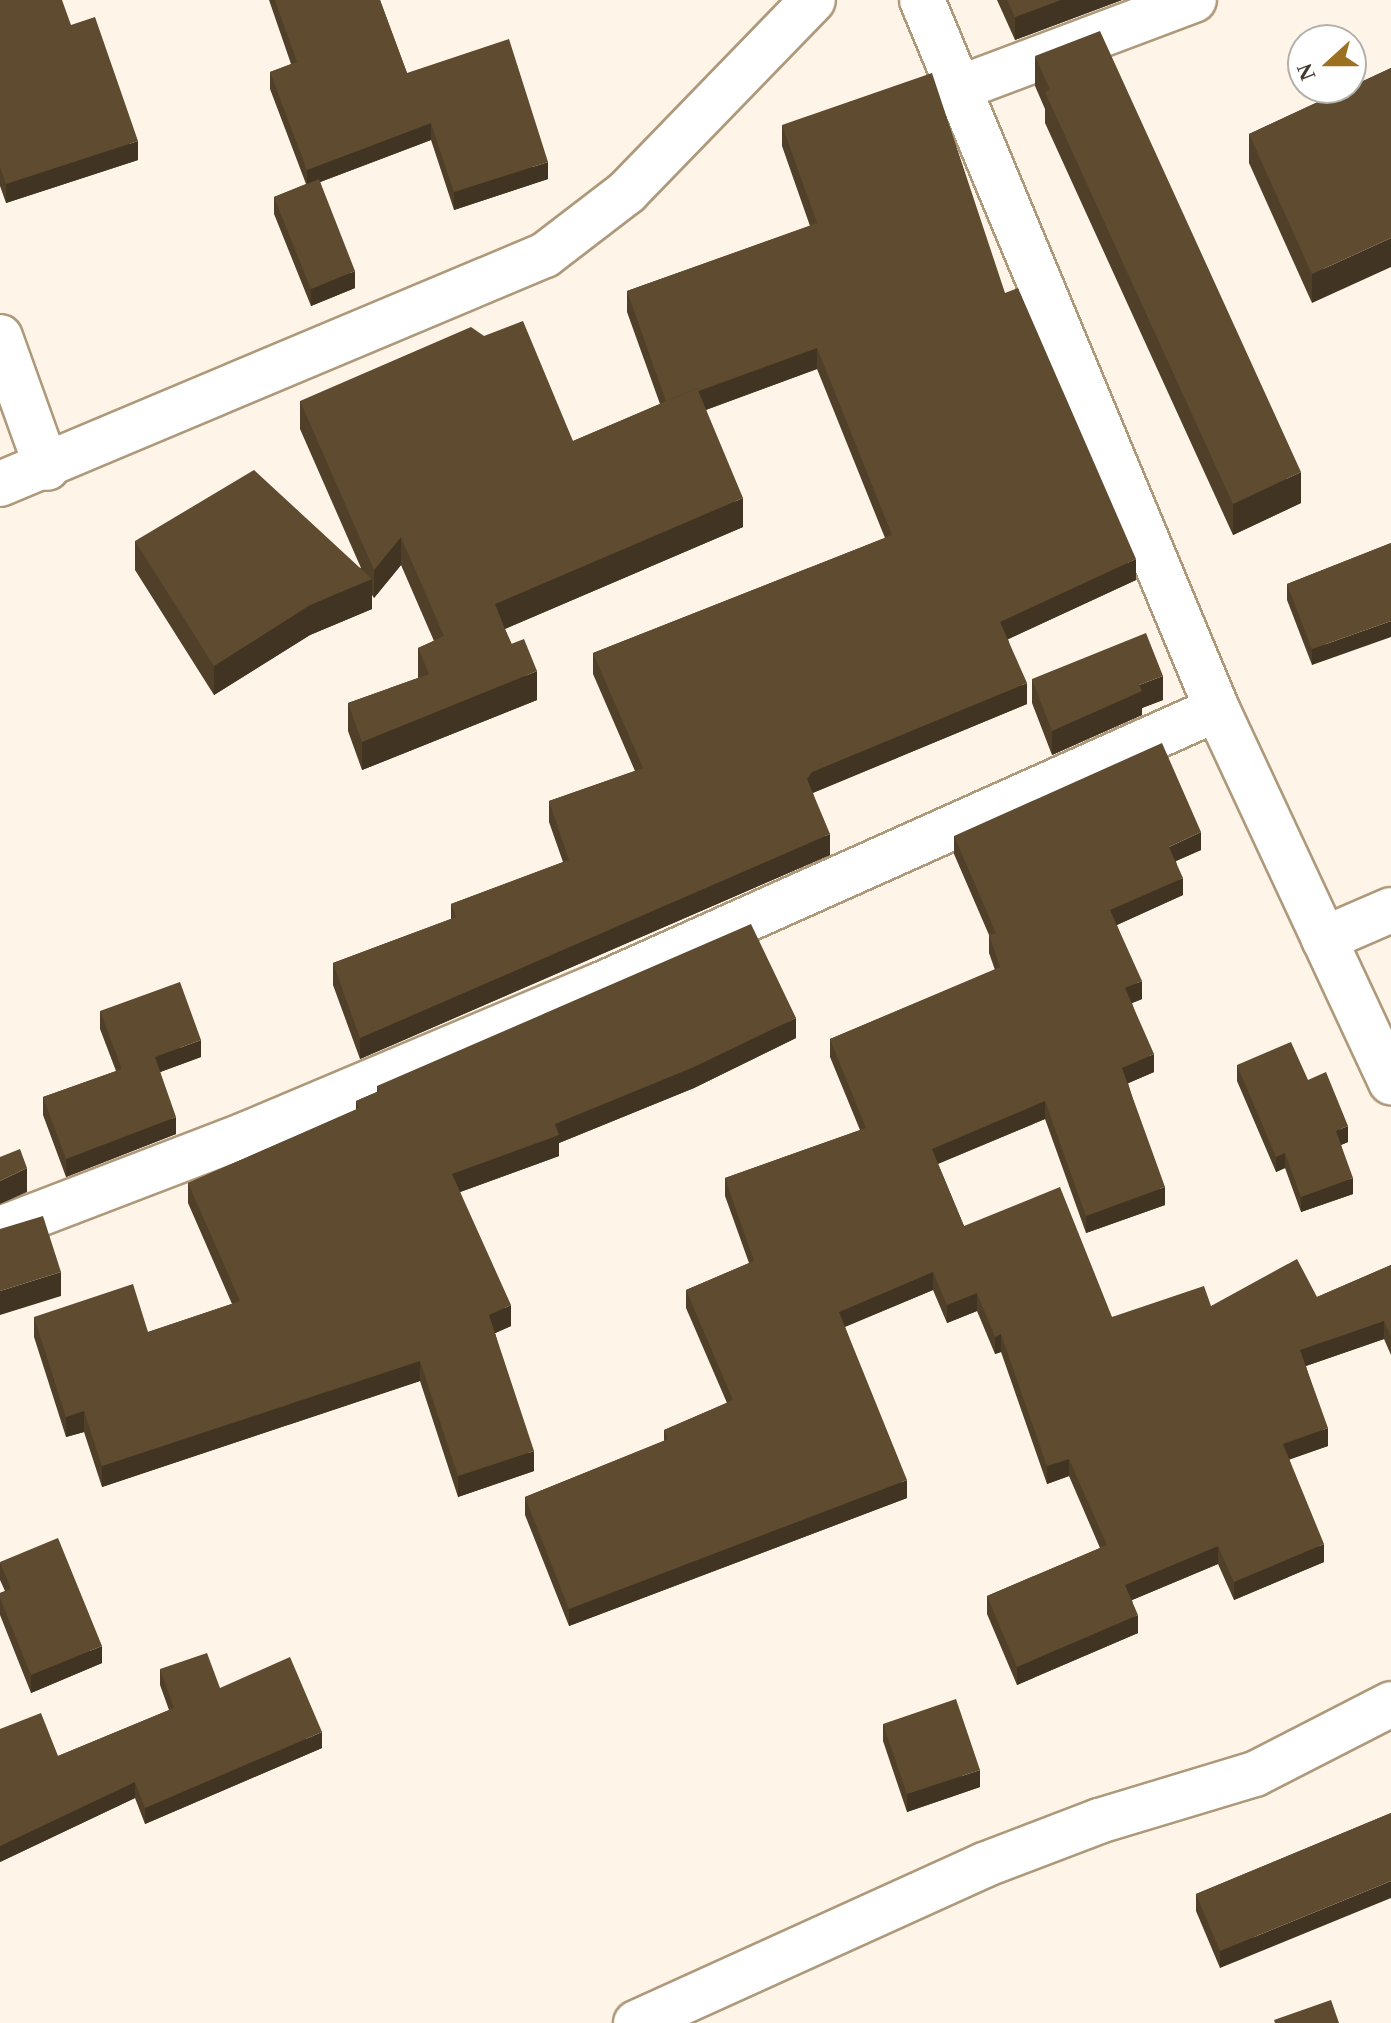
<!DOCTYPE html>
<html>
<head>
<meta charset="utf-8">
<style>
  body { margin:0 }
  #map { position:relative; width:1391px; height:2023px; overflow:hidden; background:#fef5e8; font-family:"Times New Roman",serif }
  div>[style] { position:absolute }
  .roads { filter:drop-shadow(2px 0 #ae997b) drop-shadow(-2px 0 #ae997b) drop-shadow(0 2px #ae997b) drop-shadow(0 -2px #ae997b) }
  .street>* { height:44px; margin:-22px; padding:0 22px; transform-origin:22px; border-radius:22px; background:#fff }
  .secondary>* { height:44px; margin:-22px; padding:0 22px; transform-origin:22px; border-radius:22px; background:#fff }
  .wall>* { inset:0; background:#514029 }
  .shaded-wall>* { inset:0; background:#423422 }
  .building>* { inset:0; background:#5e4b30 }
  span { translate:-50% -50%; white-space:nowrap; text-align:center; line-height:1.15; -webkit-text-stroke:8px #fff; paint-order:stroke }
  .north { position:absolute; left:1287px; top:24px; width:80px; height:80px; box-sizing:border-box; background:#fff; border:2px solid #b3b0ab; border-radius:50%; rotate:249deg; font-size:22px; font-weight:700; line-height:32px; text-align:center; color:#42392d }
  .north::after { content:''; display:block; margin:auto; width:28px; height:36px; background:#9d6f20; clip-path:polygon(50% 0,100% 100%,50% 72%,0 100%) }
</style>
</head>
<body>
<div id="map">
  <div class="roads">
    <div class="street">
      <i style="left:957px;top:89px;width:253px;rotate:-20.6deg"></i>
      <i style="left:0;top:337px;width:139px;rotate:70.3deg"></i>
      <i style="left:0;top:484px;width:591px;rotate:-22.79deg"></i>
      <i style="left:545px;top:255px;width:103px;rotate:-37.5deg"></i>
      <i style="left:627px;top:192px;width:267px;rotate:-45.9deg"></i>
      <i style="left:1324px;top:939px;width:73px;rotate:-23.4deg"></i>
      <i style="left:0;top:1229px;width:265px;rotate:-21deg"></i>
      <i style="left:247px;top:1134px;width:381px;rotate:-22.9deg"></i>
      <i style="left:598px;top:986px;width:678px;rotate:-24.11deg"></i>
      <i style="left:636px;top:2023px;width:382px;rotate:-24.4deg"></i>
      <i style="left:984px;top:1865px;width:123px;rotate:-20.9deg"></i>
      <i style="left:1099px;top:1821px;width:163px;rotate:-16.8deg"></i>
      <i style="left:1255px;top:1774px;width:153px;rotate:-27.2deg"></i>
    </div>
    <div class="secondary">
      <i style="left:922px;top:0;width:768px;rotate:67.41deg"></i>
      <i style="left:1217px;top:709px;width:412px;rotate:65deg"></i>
    </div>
  </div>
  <div class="wall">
    <i style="clip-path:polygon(0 0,71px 25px,138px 160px,6px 203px,0 186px)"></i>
    <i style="clip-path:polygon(269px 0,380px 0,407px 73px,548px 179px,454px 210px,431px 140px,320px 182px,355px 288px,311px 306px,274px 214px,274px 197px,306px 184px,270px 89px,270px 72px,291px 64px)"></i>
    <i style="clip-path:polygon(997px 0,1122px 0,1015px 40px)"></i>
    <i style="clip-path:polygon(1035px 56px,1301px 503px,1233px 535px,1045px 123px,1045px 109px,1035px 86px)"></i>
    <i style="clip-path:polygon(1391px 68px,1312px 303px,1249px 163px,1249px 134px)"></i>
    <i style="clip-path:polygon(782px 125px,1005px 293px,1136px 580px,1008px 639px,1027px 704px,813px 793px,830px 855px,360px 1059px,333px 985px,333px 963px,451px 919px,451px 904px,563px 862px,549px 822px,549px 801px,635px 771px,593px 674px,593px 653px,885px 538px,817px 369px,706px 410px,743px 527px,505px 629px,537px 700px,362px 770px,348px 731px,348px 703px,418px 678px,418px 648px,434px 641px,401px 565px,374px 598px,372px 595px,372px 609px,310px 635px,214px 695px,135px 570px,135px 541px,361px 568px,300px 429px,300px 401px,573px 441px,660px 404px,627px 312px,627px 291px,810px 226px,782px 146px)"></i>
    <i style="clip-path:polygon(1391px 543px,1312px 665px,1287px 600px,1287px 584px)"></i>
    <i style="clip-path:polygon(1032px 679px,1163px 700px,1142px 708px,1142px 715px,1052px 755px,1032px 703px)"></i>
    <i style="clip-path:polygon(954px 836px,1201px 850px,1176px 861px,1183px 895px,1117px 925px,1142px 999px,1132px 1003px,1154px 1072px,1128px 1083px,1165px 1205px,1086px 1233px,1045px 1119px,938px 1164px,964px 1226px,1112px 1317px,1317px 1297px,1391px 1265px,1391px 1355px,1384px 1339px,1306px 1366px,1328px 1446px,1289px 1459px,1324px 1562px,1234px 1600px,1218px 1564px,1132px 1600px,1138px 1633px,1017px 1685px,987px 1614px,987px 1596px,1100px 1548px,1069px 1476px,1047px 1484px,1001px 1352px,995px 1354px,977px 1311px,947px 1323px,933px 1290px,845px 1327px,907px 1498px,569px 1626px,525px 1515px,525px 1497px,664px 1441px,664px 1430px,727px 1403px,686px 1308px,686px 1290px,749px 1263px,725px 1196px,725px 1178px,860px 1130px,830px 1057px,830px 1039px,995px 970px,989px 953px,989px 935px,954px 854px)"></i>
    <i style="clip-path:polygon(100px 1011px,201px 1057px,160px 1072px,176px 1134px,66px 1177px,43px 1115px,43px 1097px,116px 1071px,100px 1029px)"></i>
    <i style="clip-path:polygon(796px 1038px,694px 1088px,559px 1143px,559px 1156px,460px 1192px,511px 1326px,495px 1333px,534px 1471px,458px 1497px,420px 1381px,102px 1487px,84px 1432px,66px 1437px,34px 1337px,34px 1317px,148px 1332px,232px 1304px,188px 1203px,188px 1183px,356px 1110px,356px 1101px,377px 1092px,377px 1086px)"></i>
    <i style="clip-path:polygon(1237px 1065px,1308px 1080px,1348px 1142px,1341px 1145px,1353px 1194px,1301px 1212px,1285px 1168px,1276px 1172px,1237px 1081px)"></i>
    <i style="clip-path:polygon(0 1562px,102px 1663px,31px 1693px,0 1615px,0 1593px,5px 1591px,0 1580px)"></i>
    <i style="clip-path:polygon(160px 1669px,220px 1688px,322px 1748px,145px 1824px,135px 1798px,0 1862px,0 1729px,58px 1756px,169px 1710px,160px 1685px)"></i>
    <i style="clip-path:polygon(883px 1724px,980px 1787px,907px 1812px,883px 1741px)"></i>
    <i style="clip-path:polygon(1391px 1813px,1220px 1968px,1196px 1911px,1196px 1894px)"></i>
  </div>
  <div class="shaded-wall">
    <i style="clip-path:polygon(1061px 0,1122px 0,1015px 40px,1015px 17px)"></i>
    <i style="clip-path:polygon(431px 123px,431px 140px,307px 187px,307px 170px)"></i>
    <i style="clip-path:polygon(138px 141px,138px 160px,6px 203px,6px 184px)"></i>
    <i style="clip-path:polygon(548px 162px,548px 179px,454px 210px,454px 192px)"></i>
    <i style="clip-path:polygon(1391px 238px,1391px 267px,1312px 303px,1312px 274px)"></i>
    <i style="clip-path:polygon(355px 271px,355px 288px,311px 306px,311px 289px)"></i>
    <i style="clip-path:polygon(817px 348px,817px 369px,667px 424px,667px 403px)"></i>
    <i style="clip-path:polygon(1301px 472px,1301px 503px,1233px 535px,1233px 504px)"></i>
    <i style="clip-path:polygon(743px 498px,743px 527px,495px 633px,495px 604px)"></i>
    <i style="clip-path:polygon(401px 537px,401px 565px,374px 598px,374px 570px)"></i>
    <i style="clip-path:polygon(1136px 559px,1136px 580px,1000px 643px,1000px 622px)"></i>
    <i style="clip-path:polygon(372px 579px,372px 609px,310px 635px,214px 695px,214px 666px,310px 605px)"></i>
    <i style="clip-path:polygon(1391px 621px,1391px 637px,1312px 665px,1312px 649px)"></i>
    <i style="clip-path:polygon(537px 671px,537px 700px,362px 770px,362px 742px)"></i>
    <i style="clip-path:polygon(1163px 676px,1163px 700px,1142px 708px,1142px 715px,1052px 755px,1052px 731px,1139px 685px)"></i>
    <i style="clip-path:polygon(1027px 683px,1027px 704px,812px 793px,807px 779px,812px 772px)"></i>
    <i style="clip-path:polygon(1201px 832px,1201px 850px,1169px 864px,1169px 847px)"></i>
    <i style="clip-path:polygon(830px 834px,830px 855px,360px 1059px,360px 1038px)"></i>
    <i style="clip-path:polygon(1183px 878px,1183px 895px,1110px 928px,1110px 910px)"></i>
    <i style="clip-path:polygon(1142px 981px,1142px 999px,1125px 1006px,1125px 988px)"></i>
    <i style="clip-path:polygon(796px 1018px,796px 1038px,694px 1088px,559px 1143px,559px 1156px,452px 1195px,452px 1174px,555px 1124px)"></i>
    <i style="clip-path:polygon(201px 1040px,201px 1057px,155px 1074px,155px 1057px)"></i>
    <i style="clip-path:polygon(1154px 1054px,1154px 1072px,1122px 1086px,1122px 1068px)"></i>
    <i style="clip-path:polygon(1045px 1101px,1045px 1119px,932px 1166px,932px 1149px)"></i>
    <i style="clip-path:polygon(176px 1117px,176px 1134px,66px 1177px,66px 1159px)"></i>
    <i style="clip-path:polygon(1348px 1126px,1348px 1142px,1336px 1147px,1336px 1131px)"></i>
    <i style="clip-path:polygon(1285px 1153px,1285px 1168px,1276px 1172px,1276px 1157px)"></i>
    <i style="clip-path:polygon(27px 1168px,27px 1192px,0 1204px,0 1181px)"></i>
    <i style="clip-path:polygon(1353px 1178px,1353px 1194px,1301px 1212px,1301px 1197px)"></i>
    <i style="clip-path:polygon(1165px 1187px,1165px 1205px,1086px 1233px,1086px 1216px)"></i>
    <i style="clip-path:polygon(61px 1272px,61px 1296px,0 1315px,0 1291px)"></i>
    <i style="clip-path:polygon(933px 1272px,933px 1290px,839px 1329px,839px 1312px)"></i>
    <i style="clip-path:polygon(977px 1293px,977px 1311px,947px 1323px,947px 1305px)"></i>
    <i style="clip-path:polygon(511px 1305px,511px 1326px,489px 1336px,489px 1315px)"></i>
    <i style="clip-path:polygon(1384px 1321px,1384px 1339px,1300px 1368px,1300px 1350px)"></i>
    <i style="clip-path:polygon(1001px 1334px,1001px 1352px,995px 1354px,995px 1337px)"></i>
    <i style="clip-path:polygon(420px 1361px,420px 1381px,102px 1487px,102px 1466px)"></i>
    <i style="clip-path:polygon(84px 1411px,84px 1432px,66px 1437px,66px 1417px)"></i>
    <i style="clip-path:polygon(1328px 1428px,1328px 1446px,1283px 1462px,1283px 1444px)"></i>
    <i style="clip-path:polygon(534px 1451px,534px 1471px,458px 1497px,458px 1476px)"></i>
    <i style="clip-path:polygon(1069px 1459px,1069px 1476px,1047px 1484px,1047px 1466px)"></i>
    <i style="clip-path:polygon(907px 1480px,907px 1498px,569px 1626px,569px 1609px)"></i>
    <i style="clip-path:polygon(1324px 1544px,1324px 1562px,1234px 1600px,1234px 1582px)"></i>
    <i style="clip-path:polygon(1218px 1546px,1218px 1564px,1125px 1603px,1125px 1585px)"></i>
    <i style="clip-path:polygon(1138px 1615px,1138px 1633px,1017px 1685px,1017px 1667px)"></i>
    <i style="clip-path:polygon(102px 1646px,102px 1663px,31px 1693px,31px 1675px)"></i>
    <i style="clip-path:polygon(322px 1732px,322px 1748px,145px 1824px,145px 1808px)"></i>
    <i style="clip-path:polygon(980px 1770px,980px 1787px,907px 1812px,907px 1794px)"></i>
    <i style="clip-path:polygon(135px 1782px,135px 1798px,0 1862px,0 1846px)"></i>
    <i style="clip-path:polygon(1391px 1881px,1391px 1898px,1220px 1968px,1220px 1951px)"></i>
  </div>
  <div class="building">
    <i style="clip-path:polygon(0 0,62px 0,71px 25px,95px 17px,138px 141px,6px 184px,0 167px)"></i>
    <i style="clip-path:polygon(275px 0,380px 0,407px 73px,509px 39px,548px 162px,454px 192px,431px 123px,307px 170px,270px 72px,297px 62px)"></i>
    <i style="clip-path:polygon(1007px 0,1061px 0,1015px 17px)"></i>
    <i style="clip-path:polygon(1100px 31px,1301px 472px,1233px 504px,1045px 92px,1050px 90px,1035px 56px)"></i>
    <i style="clip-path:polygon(1391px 68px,1391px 238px,1312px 274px,1249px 134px)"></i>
    <i style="clip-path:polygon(932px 73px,1005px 293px,1018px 288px,1136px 559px,1000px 622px,1027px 683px,812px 772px,807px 779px,830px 834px,360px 1038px,333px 963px,456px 917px,451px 904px,569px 860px,549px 801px,643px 768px,593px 653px,892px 535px,817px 348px,698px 391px,697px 388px,666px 401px,627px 291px,817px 223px,782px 125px)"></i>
    <i style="clip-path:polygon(319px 179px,355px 271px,311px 289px,274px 197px)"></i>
    <i style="clip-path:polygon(523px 321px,573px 441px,697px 388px,743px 498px,495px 604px,511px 644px,524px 639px,537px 671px,362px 742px,348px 703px,429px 674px,418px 648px,444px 636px,401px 537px,374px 570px,300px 401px,471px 327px,484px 336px)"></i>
    <i style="clip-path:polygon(254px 470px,372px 579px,310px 605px,214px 666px,135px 541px)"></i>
    <i style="clip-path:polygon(1391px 543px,1391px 621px,1312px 649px,1287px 584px)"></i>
    <i style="clip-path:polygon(1146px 633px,1163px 676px,1139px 685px,1142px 691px,1052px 731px,1032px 679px)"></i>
    <i style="clip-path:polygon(1162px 743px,1201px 832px,1169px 847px,1183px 878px,1110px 910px,1142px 981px,1125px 988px,1154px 1054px,1122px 1068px,1165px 1187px,1086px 1216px,1045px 1101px,932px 1149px,964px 1226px,1060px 1187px,1112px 1317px,1204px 1286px,1211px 1306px,1297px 1259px,1317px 1297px,1391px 1265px,1391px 1337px,1384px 1321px,1300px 1350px,1328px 1428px,1283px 1444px,1324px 1544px,1234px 1582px,1218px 1546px,1125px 1585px,1138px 1615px,1017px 1667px,987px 1596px,1107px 1545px,1069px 1459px,1047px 1466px,1001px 1334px,995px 1337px,977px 1293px,947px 1305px,933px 1272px,839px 1312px,907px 1480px,569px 1609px,525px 1497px,668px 1439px,664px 1430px,733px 1400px,686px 1290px,754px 1261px,725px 1178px,866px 1128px,830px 1039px,1000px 967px,989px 935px,996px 933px,954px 836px)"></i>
    <i style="clip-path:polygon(751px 924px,796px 1018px,694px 1067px,555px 1124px,559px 1135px,452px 1174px,511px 1305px,489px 1315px,534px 1451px,458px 1476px,420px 1361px,102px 1466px,84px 1411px,66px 1417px,34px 1317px,133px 1284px,148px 1332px,240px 1301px,188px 1183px,359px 1108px,356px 1101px,379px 1091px,377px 1086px)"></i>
    <i style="clip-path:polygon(180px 982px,201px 1040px,155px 1057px,176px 1117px,66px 1159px,43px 1097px,122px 1069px,100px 1011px)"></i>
    <i style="clip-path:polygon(1291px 1042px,1308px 1080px,1326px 1072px,1348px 1126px,1336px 1131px,1353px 1178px,1301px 1197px,1285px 1153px,1276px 1157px,1237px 1065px)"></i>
    <i style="clip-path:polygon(20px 1149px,27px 1168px,0 1181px,0 1157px)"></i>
    <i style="clip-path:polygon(43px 1216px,61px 1272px,0 1291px,0 1229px)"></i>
    <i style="clip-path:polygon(58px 1538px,102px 1646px,31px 1675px,0 1598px,0 1593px,11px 1589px,0 1562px)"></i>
    <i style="clip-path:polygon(207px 1653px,220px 1688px,290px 1657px,322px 1732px,145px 1808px,135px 1782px,0 1846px,0 1729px,41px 1713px,58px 1756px,174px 1708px,160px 1669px)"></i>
    <i style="clip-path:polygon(956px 1699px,980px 1770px,907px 1794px,883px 1724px)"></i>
    <i style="clip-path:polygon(1391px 1813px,1391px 1881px,1220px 1951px,1196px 1894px)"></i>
    <i style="clip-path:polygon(1331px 2000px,1339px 2023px,1275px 2023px,1274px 2020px)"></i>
  </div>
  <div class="north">N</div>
</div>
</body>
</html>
